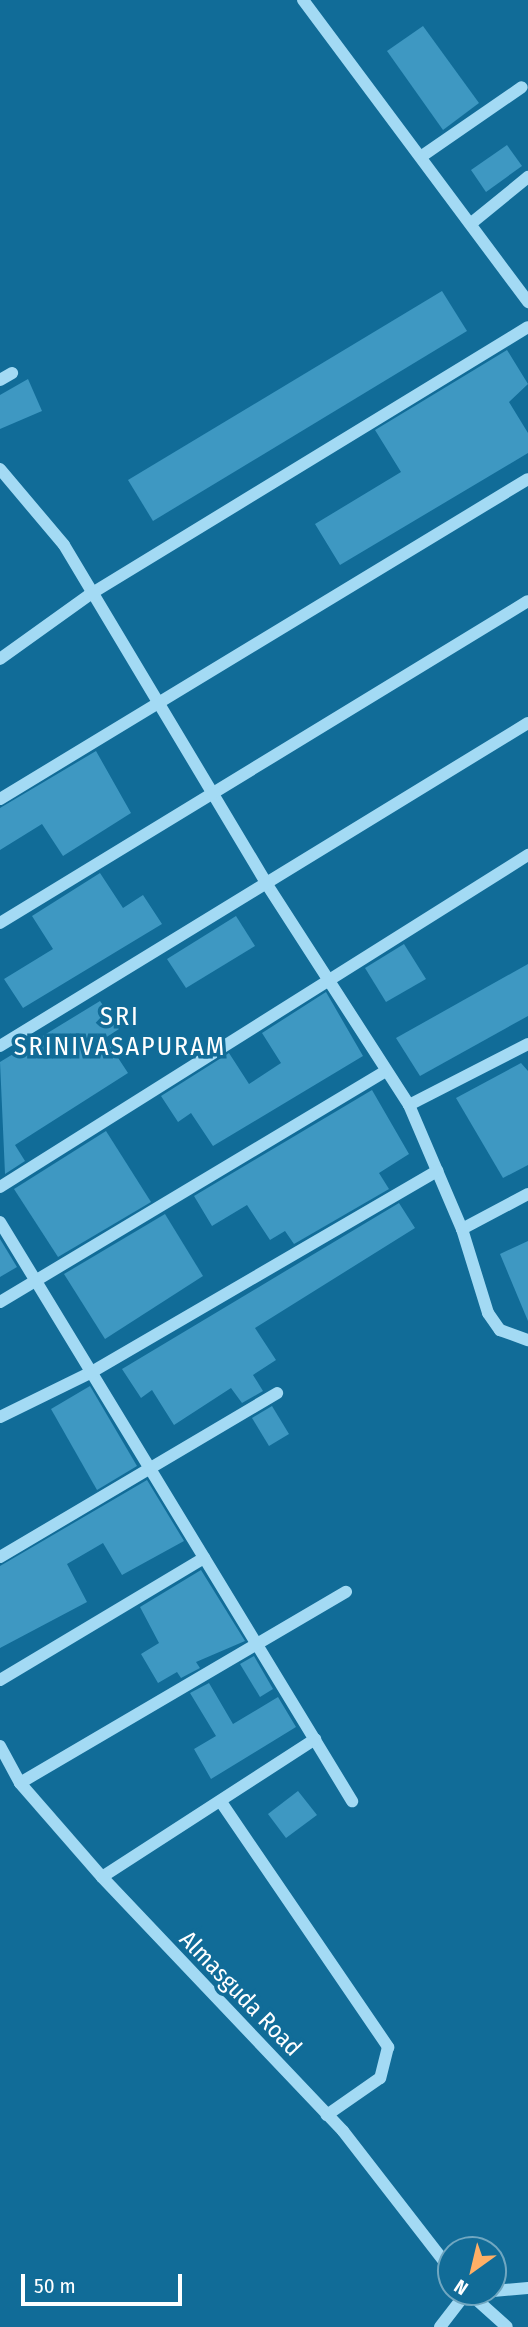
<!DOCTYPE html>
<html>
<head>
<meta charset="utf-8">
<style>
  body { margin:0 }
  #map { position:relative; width:528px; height:2327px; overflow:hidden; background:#116c98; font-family:"Fira Sans Condensed",sans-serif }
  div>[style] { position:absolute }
  .building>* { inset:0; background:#3e98c2 }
  .minor>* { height:12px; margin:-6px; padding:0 6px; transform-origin:6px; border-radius:6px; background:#a3daf4 }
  span { translate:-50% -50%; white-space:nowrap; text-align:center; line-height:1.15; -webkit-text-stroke:7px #116c98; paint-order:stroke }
  .street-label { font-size:24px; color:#fff }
  .neighbourhood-label { font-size:26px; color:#fff; letter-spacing:2px }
  .north { position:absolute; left:437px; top:2236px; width:70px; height:70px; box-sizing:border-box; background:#116c98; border:2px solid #70a7c1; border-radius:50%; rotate:214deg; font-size:19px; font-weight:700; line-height:28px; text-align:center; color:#fff }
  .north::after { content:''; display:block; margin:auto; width:24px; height:32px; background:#ffaf65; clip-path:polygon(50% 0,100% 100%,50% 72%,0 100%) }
  .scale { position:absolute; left:21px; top:2274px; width:161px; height:32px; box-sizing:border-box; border:4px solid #fff; border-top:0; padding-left:9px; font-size:21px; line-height:24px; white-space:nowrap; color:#fff; -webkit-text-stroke:5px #116c98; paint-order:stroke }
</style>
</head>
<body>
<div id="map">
  <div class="building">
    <i style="clip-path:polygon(423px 26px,479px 103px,443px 130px,387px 51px)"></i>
    <i style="clip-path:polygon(507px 145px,522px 166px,486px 192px,471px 170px)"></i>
    <i style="clip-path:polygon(442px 291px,467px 331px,153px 521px,128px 480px)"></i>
    <i style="clip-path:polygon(507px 350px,528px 384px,509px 402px,528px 433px,528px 453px,340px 565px,315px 524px,401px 472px,375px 430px)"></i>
    <i style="clip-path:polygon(28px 379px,42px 411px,0 429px,0 395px)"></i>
    <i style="clip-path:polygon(96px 751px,131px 813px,63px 856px,42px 824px,0 850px,0 808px)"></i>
    <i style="clip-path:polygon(100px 873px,123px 908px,143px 895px,162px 924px,23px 1008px,4px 979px,53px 949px,32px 916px)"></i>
    <i style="clip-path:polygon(236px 916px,255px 946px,186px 988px,167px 959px)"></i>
    <i style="clip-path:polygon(404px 944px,426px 979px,386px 1002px,365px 968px)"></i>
    <i style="clip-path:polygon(528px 964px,528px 1016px,420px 1076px,396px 1038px)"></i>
    <i style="clip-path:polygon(326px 992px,363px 1056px,213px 1146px,191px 1113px,178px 1122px,161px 1096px,229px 1053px,249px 1084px,281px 1063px,262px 1033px)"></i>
    <i style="clip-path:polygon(100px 1001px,119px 1029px,105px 1038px,128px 1073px,15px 1145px,25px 1161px,5px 1174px,0 1062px)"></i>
    <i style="clip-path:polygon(521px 1063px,528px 1071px,528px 1165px,503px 1178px,456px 1098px)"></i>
    <i style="clip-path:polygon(372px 1090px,409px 1154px,379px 1173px,389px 1189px,294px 1244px,285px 1231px,270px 1240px,247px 1205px,212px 1226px,194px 1196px)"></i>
    <i style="clip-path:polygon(106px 1131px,151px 1202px,58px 1257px,14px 1189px)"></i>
    <i style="clip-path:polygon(399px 1203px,415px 1228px,255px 1328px,276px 1360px,253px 1375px,263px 1391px,242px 1403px,231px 1388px,174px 1425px,152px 1390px,141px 1398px,122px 1369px)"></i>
    <i style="clip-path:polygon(165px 1214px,203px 1276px,105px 1339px,64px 1274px)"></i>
    <i style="clip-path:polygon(0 1239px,17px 1267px,0 1277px)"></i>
    <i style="clip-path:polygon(528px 1241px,528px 1321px,500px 1254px)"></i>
    <i style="clip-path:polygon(90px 1386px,137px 1466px,97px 1490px,51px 1409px)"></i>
    <i style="clip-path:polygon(272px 1406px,289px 1434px,269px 1446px,252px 1418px)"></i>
    <i style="clip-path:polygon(147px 1480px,184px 1541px,122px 1575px,103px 1543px,67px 1564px,87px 1602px,0 1648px,0 1566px)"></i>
    <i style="clip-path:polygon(201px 1570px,245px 1641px,196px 1662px,200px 1668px,181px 1678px,177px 1672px,158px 1683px,141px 1654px,159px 1643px,140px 1607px)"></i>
    <i style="clip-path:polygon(254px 1656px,273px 1689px,260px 1697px,240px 1664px)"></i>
    <i style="clip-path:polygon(209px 1683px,233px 1724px,278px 1697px,296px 1727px,211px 1779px,194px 1749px,216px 1736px,190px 1693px)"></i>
    <i style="clip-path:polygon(298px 1791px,317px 1815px,286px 1838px,268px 1814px)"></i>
  </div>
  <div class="minor">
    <i style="left:303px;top:0;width:377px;rotate:53.3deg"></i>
    <i style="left:422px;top:156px;width:121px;rotate:-34.6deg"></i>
    <i style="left:474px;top:221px;width:70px;rotate:-39.2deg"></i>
    <i style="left:0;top:380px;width:14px;rotate:-30deg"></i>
    <i style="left:0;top:469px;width:99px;rotate:49.9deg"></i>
    <i style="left:64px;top:545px;width:394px;rotate:59.1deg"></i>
    <i style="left:266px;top:883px;width:264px;rotate:57.2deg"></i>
    <i style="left:409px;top:1105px;width:135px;rotate:66.9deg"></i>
    <i style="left:462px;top:1229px;width:88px;rotate:72.8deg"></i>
    <i style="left:488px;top:1313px;width:21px;rotate:55deg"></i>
    <i style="left:500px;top:1330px;width:30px;rotate:20deg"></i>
    <i style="left:0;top:659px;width:110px;rotate:-35.7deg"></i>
    <i style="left:89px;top:595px;width:514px;rotate:-31.4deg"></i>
    <i style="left:0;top:799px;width:617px;rotate:-31.22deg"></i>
    <i style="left:0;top:923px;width:618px;rotate:-31.38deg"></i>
    <i style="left:0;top:1046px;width:619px;rotate:-31.46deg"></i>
    <i style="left:409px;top:1105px;width:134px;rotate:-27.1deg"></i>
    <i style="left:0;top:1187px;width:624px;rotate:-32.16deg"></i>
    <i style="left:0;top:1222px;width:678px;rotate:58.7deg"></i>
    <i style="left:462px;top:1229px;width:75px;rotate:-27.9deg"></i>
    <i style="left:0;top:1302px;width:446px;rotate:-30.9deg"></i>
    <i style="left:0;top:1417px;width:100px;rotate:-26.1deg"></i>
    <i style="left:90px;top:1373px;width:402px;rotate:-30.2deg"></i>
    <i style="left:0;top:1557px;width:322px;rotate:-30.6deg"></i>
    <i style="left:0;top:1680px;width:238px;rotate:-30.9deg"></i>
    <i style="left:0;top:1746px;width:42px;rotate:61.6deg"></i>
    <i style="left:20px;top:1783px;width:125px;rotate:48.9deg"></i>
    <i style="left:102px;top:1877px;width:350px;rotate:46.5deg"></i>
    <i style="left:343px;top:2131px;width:176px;rotate:52.2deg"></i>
    <i style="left:20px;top:1783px;width:378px;rotate:-30.4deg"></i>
    <i style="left:221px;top:1802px;width:297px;rotate:55.7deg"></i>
    <i style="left:388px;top:2047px;width:32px;rotate:104deg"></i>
    <i style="left:380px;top:2078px;width:65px;rotate:145.1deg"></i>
    <i style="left:102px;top:1877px;width:254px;rotate:-32.9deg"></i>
    <i style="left:493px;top:2291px;width:35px;rotate:-5deg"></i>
    <i style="left:468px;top:2292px;width:52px;rotate:41.9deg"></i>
    <i style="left:440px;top:2327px;width:44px;rotate:-52.4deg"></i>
  </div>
  <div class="street-label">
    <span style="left:240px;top:1994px;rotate:46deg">Almasguda Road</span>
  </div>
  <div class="neighbourhood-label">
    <span style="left:120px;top:1032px">SRI<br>SRINIVASAPURAM</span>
  </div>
  <div class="north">N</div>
  <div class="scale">50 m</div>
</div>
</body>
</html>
